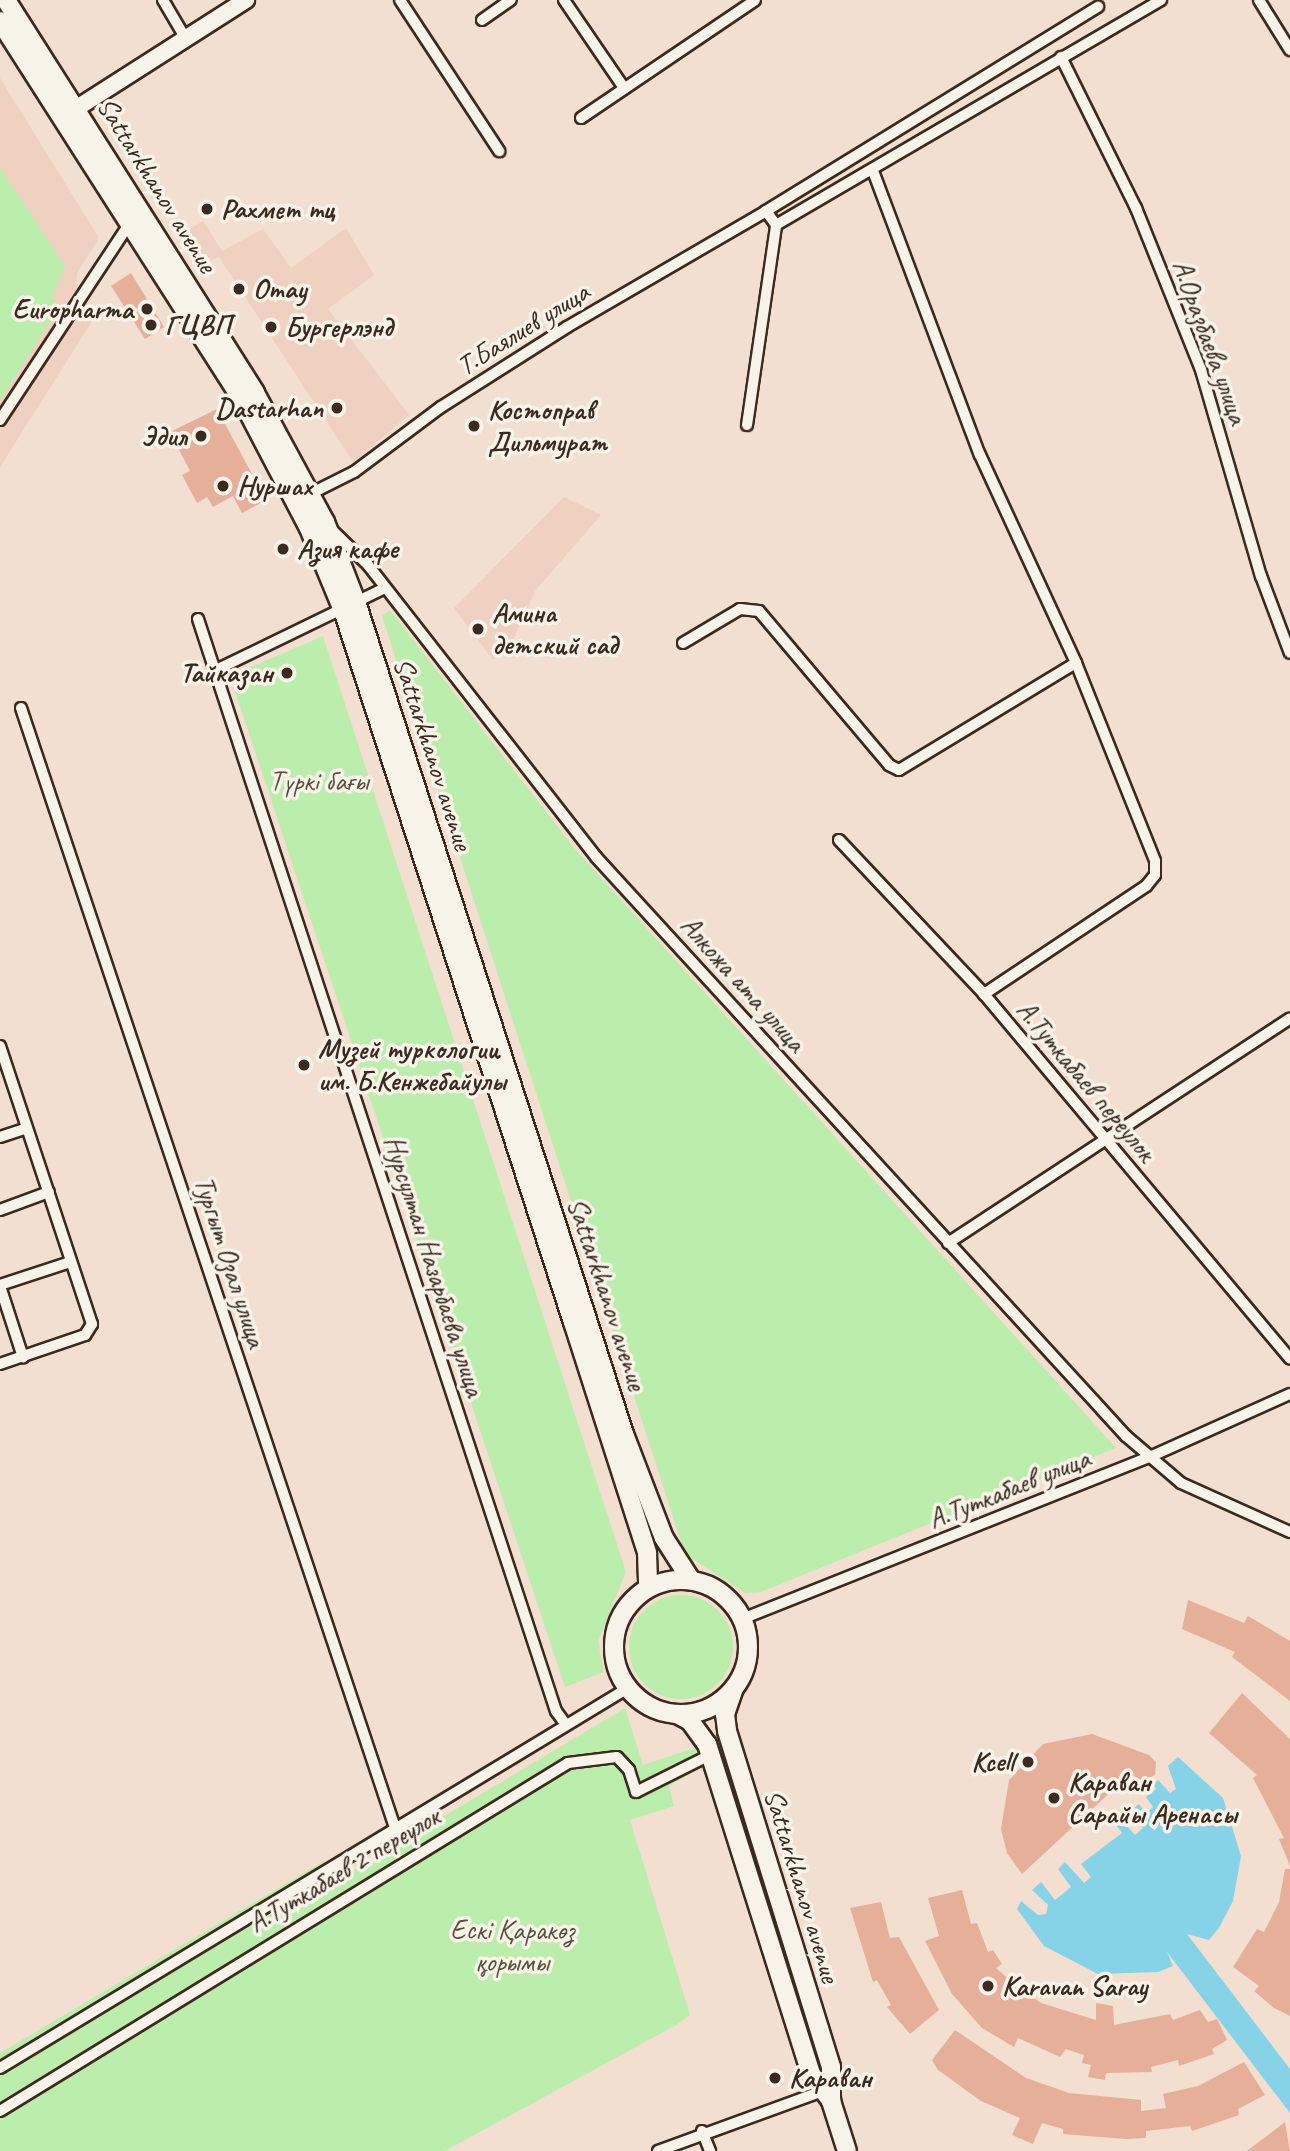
<!DOCTYPE html>
<html>
<head>
<meta charset="utf-8">
<style>
  body { margin:0 }
  #map { position:relative; width:1290px; height:2151px; overflow:hidden; background:#f2dfd0; font-family:Caveat,sans-serif }
  div>[style] { position:absolute }
  .built>* { inset:0; background:#eed1c0 }
  .green>* { inset:0; background:#bbedad }
  .round { border-radius:50% }
  .water>* { inset:0; background:#86d2e6 }
  .building>* { inset:0; background:#e5af99 }
  .roads { filter:drop-shadow(2px 0 #3b2a1e) drop-shadow(-2px 0 #3b2a1e) drop-shadow(0 2px #3b2a1e) drop-shadow(0 -2px #3b2a1e) }
  .minor>* { height:10px; margin:-5px; padding:0 5px; transform-origin:5px; border-radius:5px; background:#f7f3e8 }
  .secondary>* { height:16px; margin:-8px; padding:0 8px; transform-origin:8px; border-radius:8px; background:#f7f3e8 }
  .primary>* { height:18px; margin:-9px; padding:0 9px; transform-origin:9px; border-radius:9px; background:#f7f3e8 }
  .primary>.ring { margin:-9px; padding:0; box-sizing:content-box; background:none; border:18px solid #f7f3e8; border-radius:50% }
  .dots>* { width:19px; height:19px; translate:-50% -50%; box-sizing:border-box; border:4px solid #f7f3e8; border-radius:50% }
  span { translate:-50% -50%; white-space:nowrap; text-align:center; line-height:1.15; -webkit-text-stroke:7px #f7f3e8; paint-order:stroke }
  .street-label { font-size:28px; color:#3b2a1e }
  .poi-label { font-size:28px; color:#3b2a1e; font-weight:700 }
  .left { translate:0 -50%; text-align:left }
  .right { translate:-100% -50%; text-align:right }
  .park-label { font-size:28px; color:#55513b }
</style>
</head>
<body>
<div id="map">
  <div class="built">
    <i style="clip-path:polygon(0 78px,99px 238px,77px 273px,76px 285px,96px 315px,0 467px)"></i>
    <i style="clip-path:polygon(203px 221px,222px 251px,263px 229px,291px 268px,346px 228px,374px 275px,328px 309px,409px 415px,353px 462px,219px 257px,205px 263px,185px 232px)"></i>
    <i style="clip-path:polygon(564px 497px,601px 515px,535px 591px,514px 638px,493px 660px,454px 608px)"></i>
  </div>
  <div class="green">
    <i style="clip-path:polygon(0 167px,65px 266px,52px 297px,59px 307px,0 401px)"></i>
    <i style="clip-path:polygon(390px 610px,575px 849px,1116px 1448px,761px 1592px,745px 1593px,685px 1554px,382px 616px)"></i>
    <i style="clip-path:polygon(323px 636px,626px 1572px,598px 1641px,604px 1672px,565px 1687px,230px 676px)"></i>
    <i class="round" style="left:629px;top:1595px;width:104px;height:104px"></i>
    <i style="clip-path:polygon(625px 1708px,643px 1765px,698px 1747px,705px 1765px,669px 1786px,674px 1806px,630px 1820px,690px 2015px,678px 2024px,445px 2151px,0 2151px,0 2053px,324px 1861px,336px 1881px)"></i>
  </div>
  <div class="water">
    <i style="clip-path:polygon(1178px 1757px,1223px 1798px,1241px 1856px,1233px 1901px,1219px 1928px,1209px 1940px,1187px 1934px,1290px 2069px,1290px 2113px,1167px 1952px,1173px 1966px,1158px 1972px,1098px 1974px,1044px 1946px,1017px 1909px,1021px 1901px,1038px 1915px,1046px 1914px,1048px 1905px,1032px 1890px,1041px 1882px,1055px 1900px,1071px 1887px,1058px 1869px,1065px 1862px,1084px 1883px,1091px 1877px,1081px 1864px,1122px 1833px,1116px 1825px,1122px 1820px,1135px 1835px,1143px 1828px,1129px 1812px,1139px 1804px,1146px 1813px,1153px 1807px,1146px 1797px,1156px 1789px,1153px 1784px,1158px 1780px,1170px 1793px,1176px 1789px,1168px 1766px)"></i>
  </div>
  <div class="building">
    <i style="clip-path:polygon(131px 273px,164px 327px,145px 339px,111px 286px)"></i>
    <i style="clip-path:polygon(217px 409px,266px 500px,242px 513px,233px 496px,213px 507px,207px 497px,197px 503px,182px 475px,190px 471px,170px 432px)"></i>
    <i style="clip-path:polygon(1188px 1600px,1244px 1623px,1248px 1616px,1290px 1641px,1290px 1701px,1232px 1657px,1235px 1652px,1182px 1629px)"></i>
    <i style="clip-path:polygon(1242px 1693px,1290px 1739px,1290px 1866px,1279px 1839px,1284px 1838px,1253px 1778px,1257px 1775px,1209px 1733px)"></i>
    <i style="clip-path:polygon(1092px 1734px,1149px 1755px,1156px 1762px,1155px 1775px,1143px 1781px,1130px 1774px,1022px 1874px,1007px 1853px,1001px 1829px,1009px 1780px,1043px 1744px)"></i>
    <i style="clip-path:polygon(1285px 1869px,1290px 1869px,1290px 2016px,1274px 2008px,1254px 1991px,1259px 1986px,1233px 1967px,1257px 1929px,1264px 1932px,1279px 1902px)"></i>
    <i style="clip-path:polygon(962px 1890px,971px 1924px,977px 1923px,988px 1952px,993px 1950px,1002px 1964px,996px 1968px,1014px 1984px,1017px 1979px,1031px 1989px,1028px 1994px,1041px 2003px,1096px 2020px,1096px 2003px,1113px 2006px,1114px 2025px,1170px 2014px,1173px 2020px,1200px 2010px,1208px 2022px,1217px 2019px,1227px 2040px,1212px 2049px,1214px 2054px,1179px 2066px,1178px 2060px,1151px 2067px,1152px 2072px,1106px 2073px,1105px 2080px,1088px 2077px,1091px 2065px,1082px 2063px,1084px 2055px,1066px 2049px,1060px 2057px,1018px 2038px,1014px 2047px,982px 2028px,952px 1994px,925px 1941px,939px 1936px,928px 1898px)"></i>
    <i style="clip-path:polygon(881px 1902px,890px 1938px,899px 1937px,939px 2010px,910px 2034px,887px 2007px,891px 2005px,877px 1980px,873px 1982px,850px 1908px)"></i>
    <i style="clip-path:polygon(955px 2030px,1026px 2078px,1069px 2093px,1141px 2100px,1141px 2111px,1166px 2108px,1163px 2094px,1198px 2086px,1244px 2062px,1265px 2095px,1238px 2109px,1239px 2115px,1192px 2131px,1190px 2126px,1146px 2131px,1146px 2138px,1126px 2139px,1063px 2134px,1063px 2129px,1042px 2123px,1033px 2144px,1012px 2135px,1020px 2118px,981px 2101px,938px 2070px,932px 2060px)"></i>
    <i style="clip-path:polygon(1285px 2122px,1290px 2151px,1247px 2151px)"></i>
  </div>
  <div class="roads">
    <div class="minor">
      <i style="left:163px;top:0;width:45px;rotate:59.5deg"></i>
      <i style="left:400px;top:0;width:181px;rotate:56.7deg"></i>
      <i style="left:564px;top:0;width:107px;rotate:55.7deg"></i>
      <i style="left:1259px;top:0;width:59px;rotate:58.2deg"></i>
      <i style="left:482px;top:20px;width:35px;rotate:-35deg"></i>
      <i style="left:1061px;top:57px;width:169px;rotate:63.6deg"></i>
      <i style="left:1136px;top:208px;width:175px;rotate:68.1deg"></i>
      <i style="left:1201px;top:370px;width:215px;rotate:73.8deg"></i>
      <i style="left:1261px;top:576px;width:82px;rotate:69.4deg"></i>
      <i style="left:581px;top:118px;width:210px;rotate:-34.1deg"></i>
      <i style="left:873px;top:171px;width:303px;rotate:69.4deg"></i>
      <i style="left:980px;top:455px;width:229px;rotate:65.2deg"></i>
      <i style="left:1076px;top:663px;width:213px;rotate:68.2deg"></i>
      <i style="left:1155px;top:861px;width:14px;rotate:90deg"></i>
      <i style="left:1155px;top:875px;width:14px;rotate:129deg"></i>
      <i style="left:1146px;top:886px;width:195px;rotate:146.3deg"></i>
      <i style="left:766px;top:211px;width:390px;rotate:-31.6deg"></i>
      <i style="left:0;top:420px;width:235px;rotate:-56.6deg"></i>
      <i style="left:747px;top:425px;width:202px;rotate:-81.7deg"></i>
      <i style="left:310px;top:494px;width:49px;rotate:-26.6deg"></i>
      <i style="left:354px;top:472px;width:109px;rotate:-36.8deg"></i>
      <i style="left:441px;top:407px;width:149px;rotate:-32.4deg"></i>
      <i style="left:567px;top:327px;width:230px;rotate:-30.2deg"></i>
      <i style="left:766px;top:211px;width:17px;rotate:54deg"></i>
      <i style="left:776px;top:225px;width:446px;rotate:-30.3deg"></i>
      <i style="left:331px;top:529px;width:52px;rotate:44.2deg"></i>
      <i style="left:368px;top:565px;width:370px;rotate:52deg"></i>
      <i style="left:596px;top:857px;width:785px;rotate:47.53deg"></i>
      <i style="left:1126px;top:1436px;width:72px;rotate:40.5deg"></i>
      <i style="left:1181px;top:1483px;width:120px;rotate:24.2deg"></i>
      <i style="left:198px;top:619px;width:1149px;rotate:71.85deg"></i>
      <i style="left:556px;top:1711px;width:17px;rotate:54deg"></i>
      <i style="left:683px;top:643px;width:66px;rotate:-30.8deg"></i>
      <i style="left:740px;top:609px;width:19px;rotate:6deg"></i>
      <i style="left:759px;top:611px;width:202px;rotate:49.8deg"></i>
      <i style="left:889px;top:765px;width:11px;rotate:27deg"></i>
      <i style="left:899px;top:770px;width:207px;rotate:-31.2deg"></i>
      <i style="left:216px;top:670px;width:186px;rotate:-25.9deg"></i>
      <i style="left:21px;top:708px;width:1184px;rotate:71.53deg"></i>
      <i style="left:839px;top:840px;width:212px;rotate:46.7deg"></i>
      <i style="left:984px;top:994px;width:476px;rotate:50deg"></i>
      <i style="left:0;top:1046px;width:293px;rotate:71.7deg"></i>
      <i style="left:92px;top:1324px;width:13px;rotate:122deg"></i>
      <i style="left:85px;top:1335px;width:90px;rotate:161.2deg"></i>
      <i style="left:0;top:1137px;width:28px;rotate:-18deg"></i>
      <i style="left:0;top:1210px;width:52px;rotate:-20.2deg"></i>
      <i style="left:948px;top:1243px;width:409px;rotate:-33.3deg"></i>
      <i style="left:0;top:1285px;width:74px;rotate:-18.2deg"></i>
      <i style="left:0;top:1286px;width:75px;rotate:72.1deg"></i>
      <i style="left:742px;top:1619px;width:441px;rotate:-21.7deg"></i>
      <i style="left:1152px;top:1456px;width:151px;rotate:-24.2deg"></i>
      <i style="left:0;top:2068px;width:734px;rotate:-31.18deg"></i>
      <i style="left:0;top:2111px;width:666px;rotate:-31.49deg"></i>
      <i style="left:568px;top:1763px;width:49px;rotate:-7deg"></i>
      <i style="left:617px;top:1757px;width:18px;rotate:47deg"></i>
      <i style="left:629px;top:1770px;width:23px;rotate:72deg"></i>
      <i style="left:636px;top:1792px;width:83px;rotate:-26.6deg"></i>
      <i style="left:702px;top:2131px;width:22px;rotate:68deg"></i>
      <i style="left:658px;top:2151px;width:176px;rotate:-20deg"></i>
    </div>
    <div class="secondary">
      <i style="left:66px;top:115px;width:214px;rotate:-32.6deg"></i>
    </div>
    <div class="primary">
      <i style="left:6px;top:0;width:465px;rotate:57.6deg"></i>
      <i style="left:255px;top:393px;width:147px;rotate:61.5deg"></i>
      <i style="left:325px;top:522px;width:86px;rotate:68.8deg"></i>
      <i style="left:356px;top:602px;width:874px;rotate:72.15deg"></i>
      <i style="left:624px;top:1434px;width:111px;rotate:69deg"></i>
      <i style="left:664px;top:1538px;width:50px;rotate:57.3deg"></i>
      <i style="left:0;top:21px;width:450px;rotate:57.4deg"></i>
      <i style="left:242px;top:400px;width:144px;rotate:62.4deg"></i>
      <i style="left:309px;top:528px;width:89px;rotate:67.5deg"></i>
      <i style="left:343px;top:610px;width:748px;rotate:72.1deg"></i>
      <i style="left:573px;top:1322px;width:243px;rotate:72.2deg"></i>
      <i style="left:647px;top:1553px;width:35px;rotate:88deg"></i>
      <i class="ring" style="left:614px;top:1580px;width:116px;height:116px"></i>
      <i style="left:734px;top:1688px;width:28px;rotate:109deg"></i>
      <i style="left:725px;top:1714px;width:17px;rotate:83deg"></i>
      <i style="left:727px;top:1731px;width:352px;rotate:72.8deg"></i>
      <i style="left:831px;top:2067px;width:34px;rotate:90deg"></i>
      <i style="left:831px;top:2101px;width:52px;rotate:72.3deg"></i>
      <i style="left:677px;top:1714px;width:15px;rotate:28deg"></i>
      <i style="left:690px;top:1721px;width:29px;rotate:54deg"></i>
      <i style="left:707px;top:1744px;width:346px;rotate:72.5deg"></i>
      <i style="left:811px;top:2074px;width:34px;rotate:53deg"></i>
    </div>
  </div>
  <div class="dots">
    <i style="left:207px;top:209px;background:#3b2a1e"></i>
    <i style="left:239px;top:289px;background:#3b2a1e"></i>
    <i style="left:147px;top:309px;background:#3b2a1e"></i>
    <i style="left:151px;top:325px;background:#3b2a1e"></i>
    <i style="left:271px;top:327px;background:#3b2a1e"></i>
    <i style="left:337px;top:408px;background:#3b2a1e"></i>
    <i style="left:474px;top:426px;background:#3b2a1e"></i>
    <i style="left:201px;top:436px;background:#3b2a1e"></i>
    <i style="left:223px;top:486px;background:#3b2a1e"></i>
    <i style="left:283px;top:549px;background:#3b2a1e"></i>
    <i style="left:478px;top:629px;background:#3b2a1e"></i>
    <i style="left:287px;top:673px;background:#3b2a1e"></i>
    <i style="left:304px;top:1065px;background:#3b2a1e"></i>
    <i style="left:1028px;top:1762px;background:#3b2a1e"></i>
    <i style="left:1054px;top:1798px;background:#3b2a1e"></i>
    <i style="left:988px;top:1986px;background:#3b2a1e"></i>
    <i style="left:775px;top:2078px;background:#3b2a1e"></i>
  </div>
  <div class="street-label">
    <span style="left:157px;top:185px;rotate:58deg">Sattarkhanov avenue</span>
    <span style="left:523px;top:329px;rotate:-32deg">Т.Баялиев улица</span>
    <span style="left:1210px;top:342px;rotate:70deg">А.Оразбаева улица</span>
    <span style="left:433px;top:754px;rotate:72deg">Sattarkhanov avenue</span>
    <span style="left:743px;top:984px;rotate:48deg">Алкожа ата улица</span>
    <span style="left:1086px;top:1081px;rotate:50deg">А.Туткабаев переулок</span>
    <span style="left:230px;top:1262px;rotate:72deg">Тургыт Озал улица</span>
    <span style="left:434px;top:1266px;rotate:72deg">Нурсултан Назарбаева улица</span>
    <span style="left:607px;top:1294px;rotate:72deg">Sattarkhanov avenue</span>
    <span style="left:1009px;top:1489px;rotate:-22deg">А.Туткабаев улица</span>
    <span style="left:344px;top:1870px;rotate:-31deg">А.Туткабаев 2 переулок</span>
    <span style="left:802px;top:1886px;rotate:73deg">Sattarkhanov avenue</span>
  </div>
  <div class="poi-label">
    <span class="left" style="left:221px;top:209px">Рахмет тц</span>
    <span class="left" style="left:253px;top:289px">Отау</span>
    <span class="right" style="left:133px;top:309px">Europharma</span>
    <span class="left" style="left:165px;top:325px">ГЦВП</span>
    <span class="left" style="left:285px;top:327px">Бургерлэнд</span>
    <span class="right" style="left:323px;top:408px">Dastarhan</span>
    <span class="left" style="left:488px;top:426px">Костоправ<br>Дильмурат</span>
    <span class="right" style="left:187px;top:436px">Эдил</span>
    <span class="left" style="left:237px;top:486px">Нуршах</span>
    <span class="left" style="left:297px;top:549px">Азия кафе</span>
    <span class="left" style="left:492px;top:629px">Амина<br>детский сад</span>
    <span class="right" style="left:273px;top:673px">Тайказан</span>
    <span class="left" style="left:318px;top:1065px">Музей туркологии<br>им. Б.Кенжебайулы</span>
    <span class="right" style="left:1014px;top:1762px">Kcell</span>
    <span class="left" style="left:1068px;top:1798px">Караван<br>Сарайы Аренасы</span>
    <span class="left" style="left:1002px;top:1986px">Karavan Saray</span>
    <span class="left" style="left:789px;top:2078px">Караван</span>
  </div>
  <div class="park-label">
    <span style="left:319px;top:781px">Түркі бағы</span>
    <span style="left:512px;top:1946px">Ескі Қаракөз<br>қорымы</span>
  </div>
</div>
</body>
</html>
